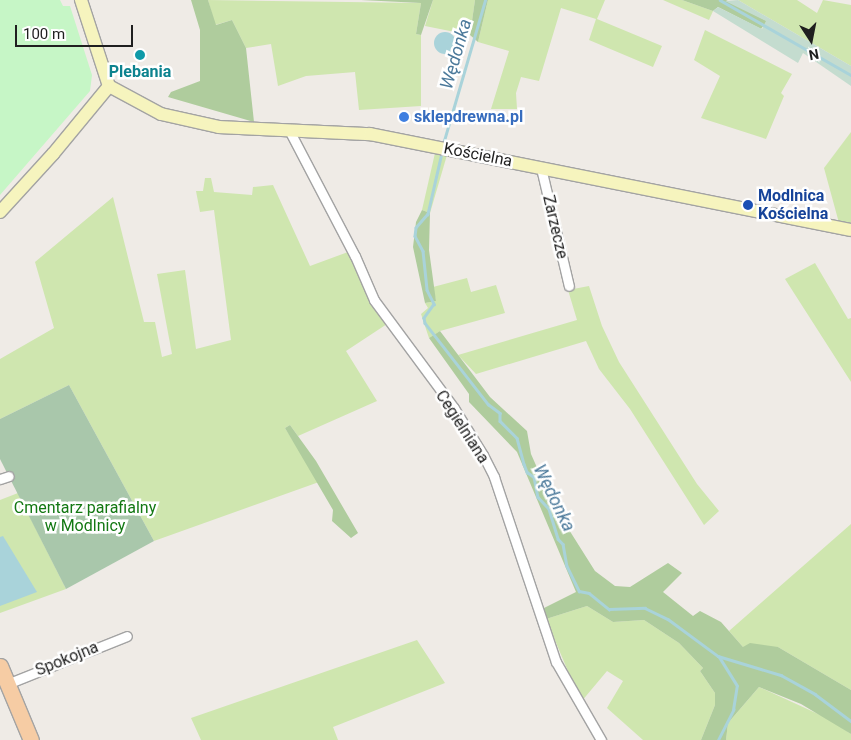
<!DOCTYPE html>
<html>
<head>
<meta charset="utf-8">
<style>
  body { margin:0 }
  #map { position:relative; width:851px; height:740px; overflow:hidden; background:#efebe6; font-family:Roboto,sans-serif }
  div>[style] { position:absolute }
  .grass>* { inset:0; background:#cfe6af }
  .forest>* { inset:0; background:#afcc9d }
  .wetland>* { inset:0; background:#c4dccf }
  .cemetery>* { inset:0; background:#a9c7ab }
  .park>* { inset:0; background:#c6f6c6 }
  .water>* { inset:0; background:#a9d3da }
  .round { border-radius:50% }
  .stream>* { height:2.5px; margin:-1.25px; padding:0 1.25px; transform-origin:1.25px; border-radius:1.25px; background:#a9d3da }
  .roads { filter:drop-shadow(1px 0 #a3a3a3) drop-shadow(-1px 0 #a3a3a3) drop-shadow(0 1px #a3a3a3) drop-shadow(0 -1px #a3a3a3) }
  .street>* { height:9px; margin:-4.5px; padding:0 4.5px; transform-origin:4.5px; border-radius:4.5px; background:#fff }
  .secondary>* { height:12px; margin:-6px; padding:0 6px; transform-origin:6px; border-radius:6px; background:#f6f4be }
  .primary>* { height:15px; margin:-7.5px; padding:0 7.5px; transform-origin:7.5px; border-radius:7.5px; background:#f6cca4 }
  .dots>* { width:14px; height:14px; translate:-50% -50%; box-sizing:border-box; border:2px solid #fff; border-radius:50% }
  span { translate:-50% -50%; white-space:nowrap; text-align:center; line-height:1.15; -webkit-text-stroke:5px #fff; paint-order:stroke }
  .culture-label { font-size:16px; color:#0d838f; font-weight:700 }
  .shop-label { font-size:16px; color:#366cbe; font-weight:700 }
  .left { translate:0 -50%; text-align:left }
  .street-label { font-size:16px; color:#1f1f1f }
  .transit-label { font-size:16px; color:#164399; font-weight:700 }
  .park-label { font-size:16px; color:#137813 }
  .water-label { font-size:18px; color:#4b799a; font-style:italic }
  .north { position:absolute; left:786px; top:15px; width:50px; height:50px; -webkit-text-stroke:4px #fff; paint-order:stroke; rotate:169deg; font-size:14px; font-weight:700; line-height:20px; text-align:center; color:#1f1f1f }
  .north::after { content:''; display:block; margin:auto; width:18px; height:22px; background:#1f1f1f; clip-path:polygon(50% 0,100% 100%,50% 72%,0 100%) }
  .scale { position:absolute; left:15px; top:25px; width:118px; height:22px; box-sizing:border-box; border:2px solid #1f1f1f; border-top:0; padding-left:6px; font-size:15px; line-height:18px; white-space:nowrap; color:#1f1f1f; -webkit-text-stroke:4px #fff; paint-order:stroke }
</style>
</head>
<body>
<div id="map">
  <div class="grass">
    <i style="clip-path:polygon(208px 0,421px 3px,416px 34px,421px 35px,421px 106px,359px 110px,355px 72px,306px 76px,278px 86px,271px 44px,246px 48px,232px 20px,215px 25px)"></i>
    <i style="clip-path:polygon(433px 0,475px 0,470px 35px,425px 26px)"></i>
    <i style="clip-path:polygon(488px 0,605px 0,597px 19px,662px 46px,653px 67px,589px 40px,596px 19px,561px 8px,539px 81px,521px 77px,516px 93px,517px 109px,491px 109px,509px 51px,478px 42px)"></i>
    <i style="clip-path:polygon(663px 0,682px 0,713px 11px,709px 20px)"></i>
    <i style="clip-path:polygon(738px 0,797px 0,817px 13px,823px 0,851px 5px,851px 66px)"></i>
    <i style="clip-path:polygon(705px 30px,792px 74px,781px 93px,784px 96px,766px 139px,701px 118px,720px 76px,694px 60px)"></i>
    <i style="clip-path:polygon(851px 132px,851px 225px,839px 223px,824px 168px)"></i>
    <i style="clip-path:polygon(435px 153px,447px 155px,430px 213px,422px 210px)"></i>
    <i style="clip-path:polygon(205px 178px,211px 178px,214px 192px,252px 195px,253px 187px,273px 185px,310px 266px,348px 252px,371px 301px,387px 324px,346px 351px,377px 401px,298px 436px,290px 425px,285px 428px,319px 482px,154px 541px,69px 385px,0 419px,0 359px,54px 328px,35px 262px,113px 197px,144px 322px,155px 322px,162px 357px,172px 354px,157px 274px,185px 270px,196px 349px,231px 340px,214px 210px,200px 212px,196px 191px,203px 191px)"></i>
    <i style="clip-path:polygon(815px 263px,848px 319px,851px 318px,851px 382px,785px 279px)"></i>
    <i style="clip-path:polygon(467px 278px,471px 292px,496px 285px,505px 313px,440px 331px,429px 338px,421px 314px,428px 308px,425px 303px,436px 301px,433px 287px)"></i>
    <i style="clip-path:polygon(589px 286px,602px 326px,619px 362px,697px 484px,719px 511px,704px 525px,630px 409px,599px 369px,586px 341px,476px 374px,458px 355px,577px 320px,568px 290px)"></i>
    <i style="clip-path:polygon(18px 493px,66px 589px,0 613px,0 500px)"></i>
    <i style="clip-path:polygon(851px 524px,851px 690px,778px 647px,743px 647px,729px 631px)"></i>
    <i style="clip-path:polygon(587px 606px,613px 622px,644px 620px,679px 643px,703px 668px,700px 671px,715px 693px,715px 705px,701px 740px,643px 740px,607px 708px,623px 681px,607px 671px,581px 702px,546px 619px)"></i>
    <i style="clip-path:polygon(417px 640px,445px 683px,333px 727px,338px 740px,201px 740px,191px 718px)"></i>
    <i style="clip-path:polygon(759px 687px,829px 719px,851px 734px,851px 740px,726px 740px,728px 723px)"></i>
  </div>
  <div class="forest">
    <i style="clip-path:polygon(191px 0,208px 0,216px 25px,232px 20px,246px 48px,254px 122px,168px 97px,171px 92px,200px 81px,200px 30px)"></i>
    <i style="clip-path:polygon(361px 0,433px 0,421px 35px,416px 34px,421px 3px)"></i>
    <i style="clip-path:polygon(475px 0,488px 0,478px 42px,470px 35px)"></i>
    <i style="clip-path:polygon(682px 0,726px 0,767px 21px,761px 29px,718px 7px,713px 11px)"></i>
    <i style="clip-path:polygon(422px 210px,430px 213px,429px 250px,436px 301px,425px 303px,413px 247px,416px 222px)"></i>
    <i style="clip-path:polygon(440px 331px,490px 397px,527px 431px,531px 454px,554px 506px,595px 571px,615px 586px,630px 587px,668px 563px,682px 573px,663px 592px,693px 616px,700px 611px,721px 622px,743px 647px,750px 643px,778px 647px,851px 690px,851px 734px,801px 704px,759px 687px,728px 723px,726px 740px,701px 740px,715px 705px,715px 693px,700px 671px,703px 668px,679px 643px,644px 620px,613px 622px,587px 606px,546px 619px,542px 609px,576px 592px,517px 452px,469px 402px,469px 394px,429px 338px)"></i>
    <i style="clip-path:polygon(290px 425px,316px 461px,358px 533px,351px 538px,332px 521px,333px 510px,285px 428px)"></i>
  </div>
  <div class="wetland">
    <i style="clip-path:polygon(738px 0,851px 66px,851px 86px,803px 53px,798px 63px,713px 11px,718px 7px,762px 29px,766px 21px,725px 1px)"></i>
  </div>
  <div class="cemetery">
    <i style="clip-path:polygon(69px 385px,154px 541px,66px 589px,0 459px,0 419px)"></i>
  </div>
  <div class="park">
    <i style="clip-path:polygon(0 0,60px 0,63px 6px,70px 6px,92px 75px,90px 91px,0 195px)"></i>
  </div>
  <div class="water">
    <i class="round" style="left:434px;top:32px;width:22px;height:22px"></i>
    <i style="clip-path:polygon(3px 536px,37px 592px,0 606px,0 537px)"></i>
  </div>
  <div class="stream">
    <i style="left:720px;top:0;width:151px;rotate:29.8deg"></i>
    <i style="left:443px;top:144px;width:150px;rotate:-73.7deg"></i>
    <i style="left:442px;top:153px;width:63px;rotate:102.9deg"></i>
    <i style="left:428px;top:214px;width:18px;rotate:131deg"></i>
    <i style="left:416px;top:228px;width:8px;rotate:97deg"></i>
    <i style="left:415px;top:236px;width:17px;rotate:62deg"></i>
    <i style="left:423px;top:251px;width:39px;rotate:84deg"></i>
    <i style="left:427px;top:290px;width:16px;rotate:63deg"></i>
    <i style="left:434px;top:304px;width:17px;rotate:126deg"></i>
    <i style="left:424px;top:318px;width:5px;rotate:79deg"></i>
    <i style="left:425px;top:323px;width:103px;rotate:52.1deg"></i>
    <i style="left:488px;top:404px;width:15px;rotate:37deg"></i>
    <i style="left:500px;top:413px;width:8px;rotate:90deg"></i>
    <i style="left:500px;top:421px;width:24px;rotate:45deg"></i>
    <i style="left:517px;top:438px;width:27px;rotate:75deg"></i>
    <i style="left:524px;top:464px;width:9px;rotate:69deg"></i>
    <i style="left:527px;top:472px;width:9px;rotate:36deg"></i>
    <i style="left:534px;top:477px;width:20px;rotate:79deg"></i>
    <i style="left:538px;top:497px;width:16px;rotate:47deg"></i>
    <i style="left:549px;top:509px;width:31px;rotate:73deg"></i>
    <i style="left:558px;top:539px;width:7px;rotate:45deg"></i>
    <i style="left:563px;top:544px;width:22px;rotate:80deg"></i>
    <i style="left:567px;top:566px;width:28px;rotate:64deg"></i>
    <i style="left:579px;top:591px;width:10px;rotate:11deg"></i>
    <i style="left:589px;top:593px;width:26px;rotate:39deg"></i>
    <i style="left:609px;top:609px;width:36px;rotate:-2deg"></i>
    <i style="left:645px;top:608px;width:25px;rotate:26deg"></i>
    <i style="left:668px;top:619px;width:62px;rotate:36.5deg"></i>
    <i style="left:718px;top:656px;width:66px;rotate:16.8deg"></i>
    <i style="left:781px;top:675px;width:39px;rotate:29deg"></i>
    <i style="left:815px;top:694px;width:45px;rotate:36.9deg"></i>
    <i style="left:718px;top:740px;width:34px;rotate:-63deg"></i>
    <i style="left:733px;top:710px;width:24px;rotate:-81deg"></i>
    <i style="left:737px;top:686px;width:34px;rotate:-122deg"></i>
  </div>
  <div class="roads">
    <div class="street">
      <i style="left:289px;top:130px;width:142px;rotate:62.4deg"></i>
      <i style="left:355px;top:256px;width:48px;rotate:66.6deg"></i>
      <i style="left:374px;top:300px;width:134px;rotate:53.5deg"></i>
      <i style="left:454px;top:408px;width:55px;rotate:58.3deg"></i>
      <i style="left:483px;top:455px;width:25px;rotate:63deg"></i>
      <i style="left:494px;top:477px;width:195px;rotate:71.5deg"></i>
      <i style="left:556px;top:662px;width:90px;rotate:60deg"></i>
      <i style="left:541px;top:168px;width:121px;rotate:76.7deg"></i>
      <i style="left:0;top:479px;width:9px;rotate:-18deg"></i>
      <i style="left:7px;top:684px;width:129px;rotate:-21.8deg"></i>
    </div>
    <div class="secondary">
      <i style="left:81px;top:0;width:90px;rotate:72deg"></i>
      <i style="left:109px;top:86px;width:59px;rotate:28.3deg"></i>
      <i style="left:161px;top:114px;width:59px;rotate:12.6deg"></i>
      <i style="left:219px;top:127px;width:151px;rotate:2.7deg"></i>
      <i style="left:370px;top:134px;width:490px;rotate:11.3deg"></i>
      <i style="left:0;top:212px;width:79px;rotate:-47.6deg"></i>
      <i style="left:53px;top:154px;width:88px;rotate:-50.5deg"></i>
    </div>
    <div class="primary">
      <i style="left:0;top:666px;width:80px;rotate:67.3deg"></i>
    </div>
  </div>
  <div class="dots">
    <i style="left:140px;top:55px;background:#0f9aa8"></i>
    <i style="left:404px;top:117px;background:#3f7fe0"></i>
    <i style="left:748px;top:205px;background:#1a4fb4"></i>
  </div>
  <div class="culture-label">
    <span style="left:140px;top:72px">Plebania</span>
  </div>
  <div class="shop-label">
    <span class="left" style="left:414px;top:117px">sklepdrewna.pl</span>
  </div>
  <div class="street-label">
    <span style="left:478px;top:155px;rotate:11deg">Kościelna</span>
    <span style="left:555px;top:227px;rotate:77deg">Zarzecze</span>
    <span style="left:462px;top:427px;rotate:57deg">Cegielniana</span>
    <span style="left:67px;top:659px;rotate:-22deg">Spokojna</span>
  </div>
  <div class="transit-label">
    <span class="left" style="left:758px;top:205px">Modlnica<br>Kościelna</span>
  </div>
  <div class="park-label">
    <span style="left:85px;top:517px">Cmentarz parafialny<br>w Modlnicy</span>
  </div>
  <div class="water-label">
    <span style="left:456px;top:54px;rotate:-74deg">Wędonka</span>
    <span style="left:554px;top:498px;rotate:64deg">Wędonka</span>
  </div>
  <div class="north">N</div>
  <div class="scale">100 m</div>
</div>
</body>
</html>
